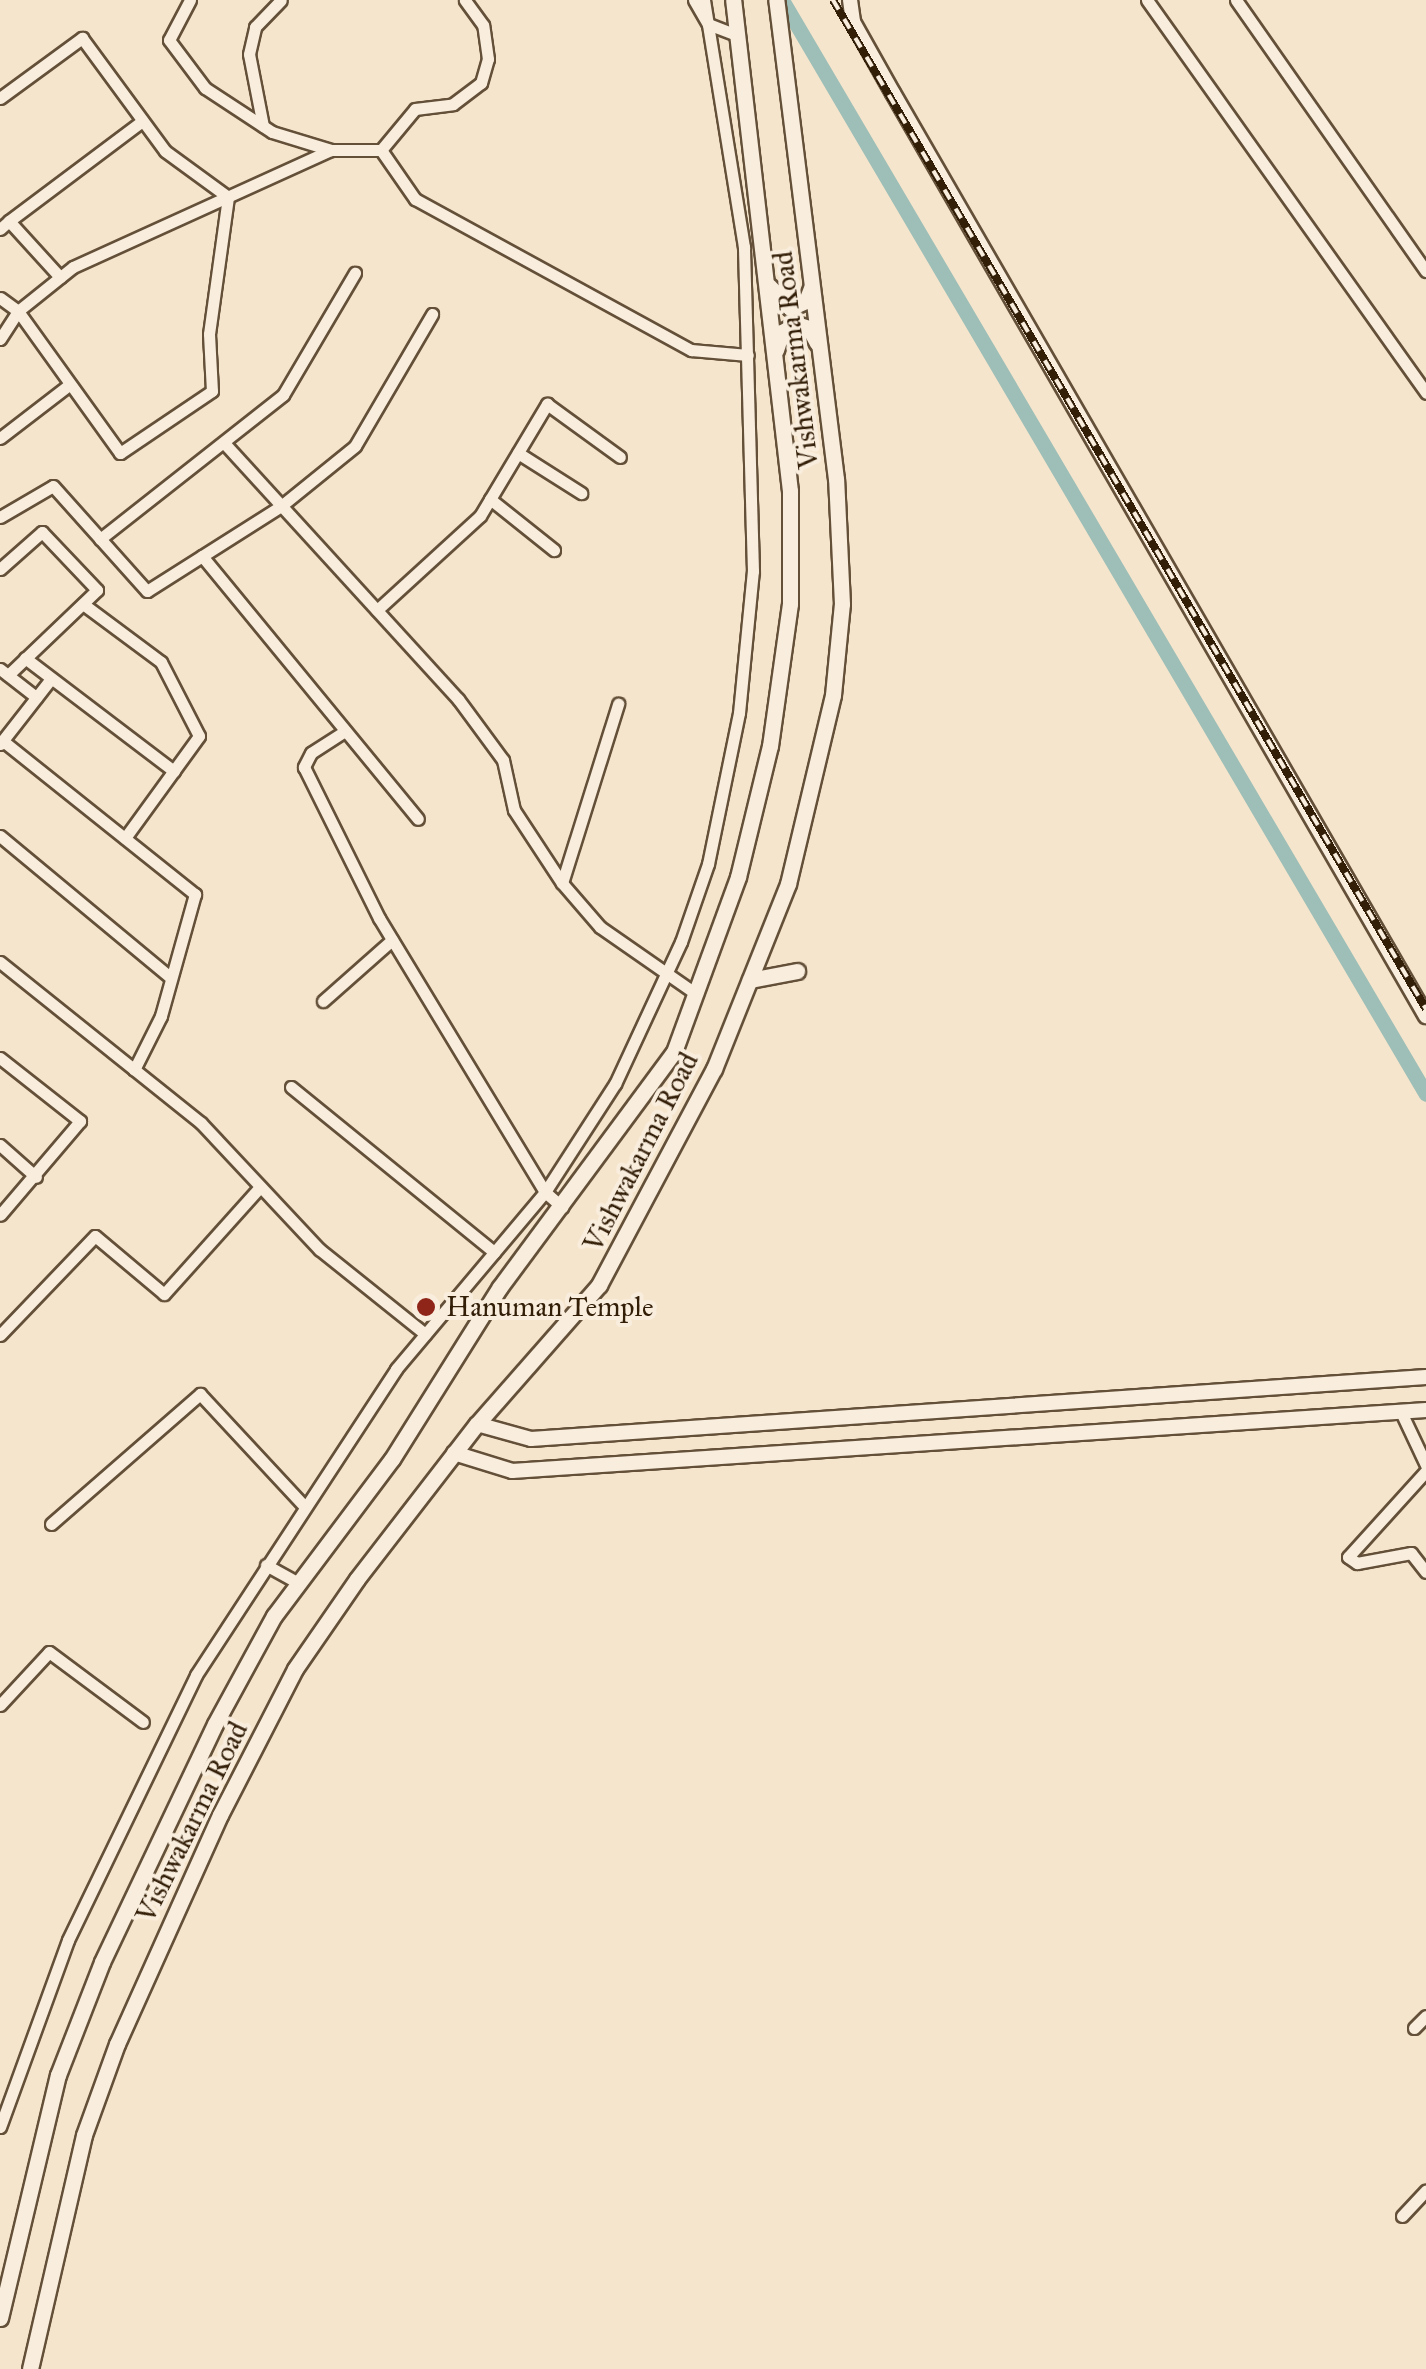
<!DOCTYPE html>
<html>
<head>
<meta charset="utf-8">
<style>
  body { margin:0 }
  #map { position:relative; width:1426px; height:2369px; overflow:hidden; background:#f6e5cd; font-family:"IM FELL Great Primer",serif }
  div>[style] { position:absolute }
  .canal>* { height:15px; margin:-7.5px; padding:0 7.5px; transform-origin:7.5px; border-radius:7.5px; background:#9dbfb7 }
  .roads { filter:drop-shadow(2px 0 #645039) drop-shadow(-2px 0 #645039) drop-shadow(0 2px #645039) drop-shadow(0 -2px #645039) }
  .minor>* { height:11px; margin:-5.5px; padding:0 5.5px; transform-origin:5.5px; border-radius:5.5px; background:#f9eede }
  .tertiary>* { height:14px; margin:-7px; padding:0 7px; transform-origin:7px; border-radius:7px; background:#f9eede }
  .secondary>* { height:15px; margin:-7.5px; padding:0 7.5px; transform-origin:7.5px; border-radius:7.5px; background:#f9eede }
  .rail>* { height:8px; margin-top:-4px; transform-origin:0; background:repeating-linear-gradient(90deg,#f9eede 0 11px,#331e08 0 22px); box-sizing:border-box; border-block:2px solid #331e08 }
  .dots>* { width:28px; height:28px; translate:-50% -50%; box-sizing:border-box; border:5px solid #f9eede; border-radius:50% }
  span { translate:-50% -50%; white-space:nowrap; text-align:center; line-height:1.15; -webkit-text-stroke:8px #f9eede; paint-order:stroke }
  .street-label { font-size:28px; color:#331e08 }
  .poi-label { font-size:28px; color:#331e08 }
  .left { translate:0 -50%; text-align:left }
</style>
</head>
<body>
<div id="map">
  <div class="canal">
    <i style="left:782px;top:0;width:1269px;rotate:59.52deg"></i>
  </div>
  <div class="roads">
    <div class="minor">
      <i style="left:190px;top:0;width:45px;rotate:117.7deg"></i>
      <i style="left:169px;top:40px;width:60px;rotate:53.1deg"></i>
      <i style="left:205px;top:88px;width:80px;rotate:33.3deg"></i>
      <i style="left:272px;top:132px;width:62px;rotate:17deg"></i>
      <i style="left:331px;top:150px;width:50px"></i>
      <i style="left:381px;top:150px;width:53px;rotate:-50.3deg"></i>
      <i style="left:415px;top:109px;width:38px;rotate:-7deg"></i>
      <i style="left:453px;top:104px;width:35px;rotate:-37deg"></i>
      <i style="left:481px;top:83px;width:25px;rotate:-74deg"></i>
      <i style="left:488px;top:59px;width:34px;rotate:-98deg"></i>
      <i style="left:483px;top:25px;width:31px;rotate:-126deg"></i>
      <i style="left:694px;top:0;width:28px;rotate:60deg"></i>
      <i style="left:708px;top:24px;width:31px;rotate:21deg"></i>
      <i style="left:1147px;top:0;width:482px;rotate:54.6deg"></i>
      <i style="left:1236px;top:0;width:331px;rotate:55deg"></i>
      <i style="left:0;top:98px;width:102px;rotate:-36.2deg"></i>
      <i style="left:82px;top:38px;width:140px;rotate:53.7deg"></i>
      <i style="left:165px;top:151px;width:78px;rotate:36.1deg"></i>
      <i style="left:228px;top:197px;width:138px;rotate:97.9deg"></i>
      <i style="left:209px;top:334px;width:57px;rotate:87deg"></i>
      <i style="left:212px;top:391px;width:111px;rotate:146deg"></i>
      <i style="left:120px;top:453px;width:175px;rotate:-125.7deg"></i>
      <i style="left:18px;top:311px;width:22px;rotate:-144deg"></i>
      <i style="left:263px;top:126px;width:73px;rotate:-101deg"></i>
      <i style="left:249px;top:54px;width:28px;rotate:-77deg"></i>
      <i style="left:255px;top:27px;width:37px;rotate:-46deg"></i>
      <i style="left:381px;top:150px;width:60px;rotate:55.2deg"></i>
      <i style="left:415px;top:199px;width:315px;rotate:28.7deg"></i>
      <i style="left:691px;top:350px;width:57px;rotate:5deg"></i>
      <i style="left:9px;top:221px;width:166px;rotate:-36.9deg"></i>
      <i style="left:0;top:229px;width:12px;rotate:-42deg"></i>
      <i style="left:9px;top:221px;width:76px;rotate:47.7deg"></i>
      <i style="left:0;top:339px;width:33px;rotate:-57deg"></i>
      <i style="left:18px;top:311px;width:70px;rotate:-38.7deg"></i>
      <i style="left:73px;top:267px;width:283px;rotate:-24.4deg"></i>
      <i style="left:0;top:438px;width:88px;rotate:-37.6deg"></i>
      <i style="left:226px;top:445px;width:344px;rotate:47.6deg"></i>
      <i style="left:458px;top:699px;width:76px;rotate:53.6deg"></i>
      <i style="left:503px;top:760px;width:51px;rotate:77.6deg"></i>
      <i style="left:514px;top:810px;width:87px;rotate:56.7deg"></i>
      <i style="left:562px;top:883px;width:58px;rotate:49.2deg"></i>
      <i style="left:600px;top:927px;width:116px;rotate:34.8deg"></i>
      <i style="left:518px;top:453px;width:75px;rotate:32.4deg"></i>
      <i style="left:490px;top:499px;width:82px;rotate:38.6deg"></i>
      <i style="left:0;top:517px;width:61px;rotate:-30.3deg"></i>
      <i style="left:53px;top:486px;width:141px;rotate:48.2deg"></i>
      <i style="left:147px;top:591px;width:159px;rotate:-32.4deg"></i>
      <i style="left:281px;top:506px;width:95px;rotate:-39deg"></i>
      <i style="left:355px;top:446px;width:153px;rotate:-59.7deg"></i>
      <i style="left:100px;top:539px;width:233px;rotate:-38.2deg"></i>
      <i style="left:283px;top:395px;width:142px;rotate:-59.5deg"></i>
      <i style="left:202px;top:556px;width:340px;rotate:50.6deg"></i>
      <i style="left:0;top:569px;width:56px;rotate:-41.4deg"></i>
      <i style="left:42px;top:532px;width:80px;rotate:46.5deg"></i>
      <i style="left:97px;top:590px;width:123px;rotate:136.3deg"></i>
      <i style="left:83px;top:604px;width:97px;rotate:36.6deg"></i>
      <i style="left:161px;top:662px;width:83px;rotate:62.8deg"></i>
      <i style="left:199px;top:736px;width:126px;rotate:126deg"></i>
      <i style="left:377px;top:610px;width:139px;rotate:-42.4deg"></i>
      <i style="left:480px;top:516px;width:131px;rotate:-59.1deg"></i>
      <i style="left:547px;top:404px;width:90px;rotate:36deg"></i>
      <i style="left:25px;top:658px;width:187px;rotate:37.2deg"></i>
      <i style="left:0;top:669px;width:46px;rotate:37.9deg"></i>
      <i style="left:345px;top:731px;width:40px;rotate:147.1deg"></i>
      <i style="left:311px;top:753px;width:16px;rotate:117deg"></i>
      <i style="left:304px;top:767px;width:169px;rotate:63.6deg"></i>
      <i style="left:379px;top:918px;width:320px;rotate:58.8deg"></i>
      <i style="left:545px;top:1192px;width:23px;rotate:41deg"></i>
      <i style="left:3px;top:741px;width:246px;rotate:38.6deg"></i>
      <i style="left:195px;top:894px;width:127px;rotate:105.6deg"></i>
      <i style="left:161px;top:1016px;width:60px;rotate:116.6deg"></i>
      <i style="left:0;top:744px;width:81px;rotate:-52deg"></i>
      <i style="left:0;top:836px;width:222px;rotate:39.7deg"></i>
      <i style="left:562px;top:883px;width:188px;rotate:-72.6deg"></i>
      <i style="left:0;top:962px;width:258px;rotate:38.7deg"></i>
      <i style="left:201px;top:1123px;width:173px;rotate:46.9deg"></i>
      <i style="left:319px;top:1249px;width:136px;rotate:38.7deg"></i>
      <i style="left:323px;top:1001px;width:92px;rotate:-41.5deg"></i>
      <i style="left:0;top:1058px;width:102px;rotate:38.2deg"></i>
      <i style="left:80px;top:1121px;width:123px;rotate:130.4deg"></i>
      <i style="left:291px;top:1087px;width:262px;rotate:39.1deg"></i>
      <i style="left:0;top:1145px;width:48px;rotate:41.6deg"></i>
      <i style="left:0;top:1335px;width:137px;rotate:-46.2deg"></i>
      <i style="left:95px;top:1236px;width:90px;rotate:40deg"></i>
      <i style="left:164px;top:1294px;width:144px;rotate:-48.1deg"></i>
      <i style="left:1401px;top:1412px;width:59px;rotate:64.7deg"></i>
      <i style="left:1426px;top:1471px;width:116px;rotate:132.2deg"></i>
      <i style="left:1348px;top:1557px;width:11px;rotate:34deg"></i>
      <i style="left:1357px;top:1563px;width:55px;rotate:-10.5deg"></i>
      <i style="left:1411px;top:1553px;width:24px;rotate:52deg"></i>
      <i style="left:51px;top:1524px;width:198px;rotate:-41.1deg"></i>
      <i style="left:200px;top:1394px;width:154px;rotate:47.1deg"></i>
      <i style="left:266px;top:1565px;width:38px;rotate:29deg"></i>
      <i style="left:0;top:1705px;width:72px;rotate:-47.2deg"></i>
      <i style="left:49px;top:1652px;width:117px;rotate:36.7deg"></i>
      <i style="left:1414px;top:2028px;width:17px;rotate:-45deg"></i>
      <i style="left:0;top:2127px;width:199px;rotate:-70deg"></i>
      <i style="left:68px;top:1940px;width:294px;rotate:-64.2deg"></i>
      <i style="left:196px;top:1675px;width:366px;rotate:-56.8deg"></i>
      <i style="left:396px;top:1369px;width:231px;rotate:-49.9deg"></i>
      <i style="left:545px;top:1192px;width:129px;rotate:-57.1deg"></i>
      <i style="left:615px;top:1084px;width:157px;rotate:-65.1deg"></i>
      <i style="left:681px;top:942px;width:83px;rotate:-70.9deg"></i>
      <i style="left:708px;top:864px;width:154px;rotate:-78.4deg"></i>
      <i style="left:739px;top:713px;width:143px;rotate:-84.4deg"></i>
      <i style="left:753px;top:571px;width:324px;rotate:-91.6deg"></i>
      <i style="left:744px;top:247px;width:250px;rotate:-99.2deg"></i>
      <i style="left:1402px;top:2216px;width:35px;rotate:-47deg"></i>
    </div>
    <div class="tertiary">
      <i style="left:850px;top:0;width:22px;rotate:82deg"></i>
      <i style="left:853px;top:22px;width:81px;rotate:60.6deg"></i>
      <i style="left:893px;top:93px;width:1066px;rotate:60deg"></i>
      <i style="left:477px;top:1424px;width:56px;rotate:15.5deg"></i>
      <i style="left:531px;top:1439px;width:897px;rotate:-3.96deg"></i>
      <i style="left:454px;top:1453px;width:61px;rotate:17.2deg"></i>
      <i style="left:512px;top:1471px;width:916px;rotate:-3.82deg"></i>
    </div>
    <div class="secondary">
      <i style="left:769px;top:286px;width:30px;rotate:46deg"></i>
      <i style="left:790px;top:308px;width:17px;rotate:-24deg"></i>
      <i style="left:806px;top:301px;width:14px;rotate:-69deg"></i>
      <i style="left:776px;top:350px;width:19px;rotate:-72deg"></i>
      <i style="left:782px;top:332px;width:16px;rotate:-30deg"></i>
      <i style="left:796px;top:324px;width:14px;rotate:17deg"></i>
      <i style="left:809px;top:328px;width:17px;rotate:62deg"></i>
      <i style="left:750px;top:980px;width:48px;rotate:-10.8deg"></i>
      <i style="left:0;top:2318px;width:250px;rotate:-76.6deg"></i>
      <i style="left:58px;top:2075px;width:121px;rotate:-68.7deg"></i>
      <i style="left:102px;top:1962px;width:263px;rotate:-64.6deg"></i>
      <i style="left:215px;top:1724px;width:123px;rotate:-61.4deg"></i>
      <i style="left:274px;top:1616px;width:196px;rotate:-53.1deg"></i>
      <i style="left:392px;top:1459px;width:203px;rotate:-57.9deg"></i>
      <i style="left:500px;top:1287px;width:292px;rotate:-53.5deg"></i>
      <i style="left:674px;top:1052px;width:186px;rotate:-69.9deg"></i>
      <i style="left:738px;top:877px;width:135px;rotate:-76.3deg"></i>
      <i style="left:770px;top:746px;width:143px;rotate:-82deg"></i>
      <i style="left:790px;top:604px;width:113px;rotate:-90deg"></i>
      <i style="left:790px;top:491px;width:494px;rotate:-96.6deg"></i>
      <i style="left:30px;top:2369px;width:240px;rotate:-77deg"></i>
      <i style="left:84px;top:2135px;width:97px;rotate:-70.1deg"></i>
      <i style="left:117px;top:2044px;width:251px;rotate:-65.8deg"></i>
      <i style="left:220px;top:1815px;width:164px;rotate:-62.8deg"></i>
      <i style="left:295px;top:1669px;width:109px;rotate:-55.4deg"></i>
      <i style="left:357px;top:1579px;width:196px;rotate:-52.3deg"></i>
      <i style="left:477px;top:1424px;width:185px;rotate:-48.7deg"></i>
      <i style="left:599px;top:1285px;width:245px;rotate:-62deg"></i>
      <i style="left:714px;top:1069px;width:199px;rotate:-68.2deg"></i>
      <i style="left:788px;top:884px;width:194px;rotate:-76.6deg"></i>
      <i style="left:833px;top:695px;width:91px;rotate:-84.4deg"></i>
      <i style="left:842px;top:604px;width:125px;rotate:-92.7deg"></i>
      <i style="left:836px;top:479px;width:483px;rotate:-97.1deg"></i>
    </div>
  </div>
  <div class="rail">
    <i style="left:833px;top:0;width:1170px;rotate:59.56deg"></i>
  </div>
  <div class="dots">
    <i style="left:426px;top:1307px;background:#8f2418"></i>
  </div>
  <div class="street-label">
    <span style="left:796px;top:360px;rotate:-97deg">Vishwakarma Road</span>
    <span style="left:641px;top:1152px;rotate:-63deg">Vishwakarma Road</span>
    <span style="left:192px;top:1822px;rotate:-64deg">Vishwakarma Road</span>
  </div>
  <div class="poi-label">
    <span class="left" style="left:446px;top:1307px">Hanuman Temple</span>
  </div>
</div>
</body>
</html>
